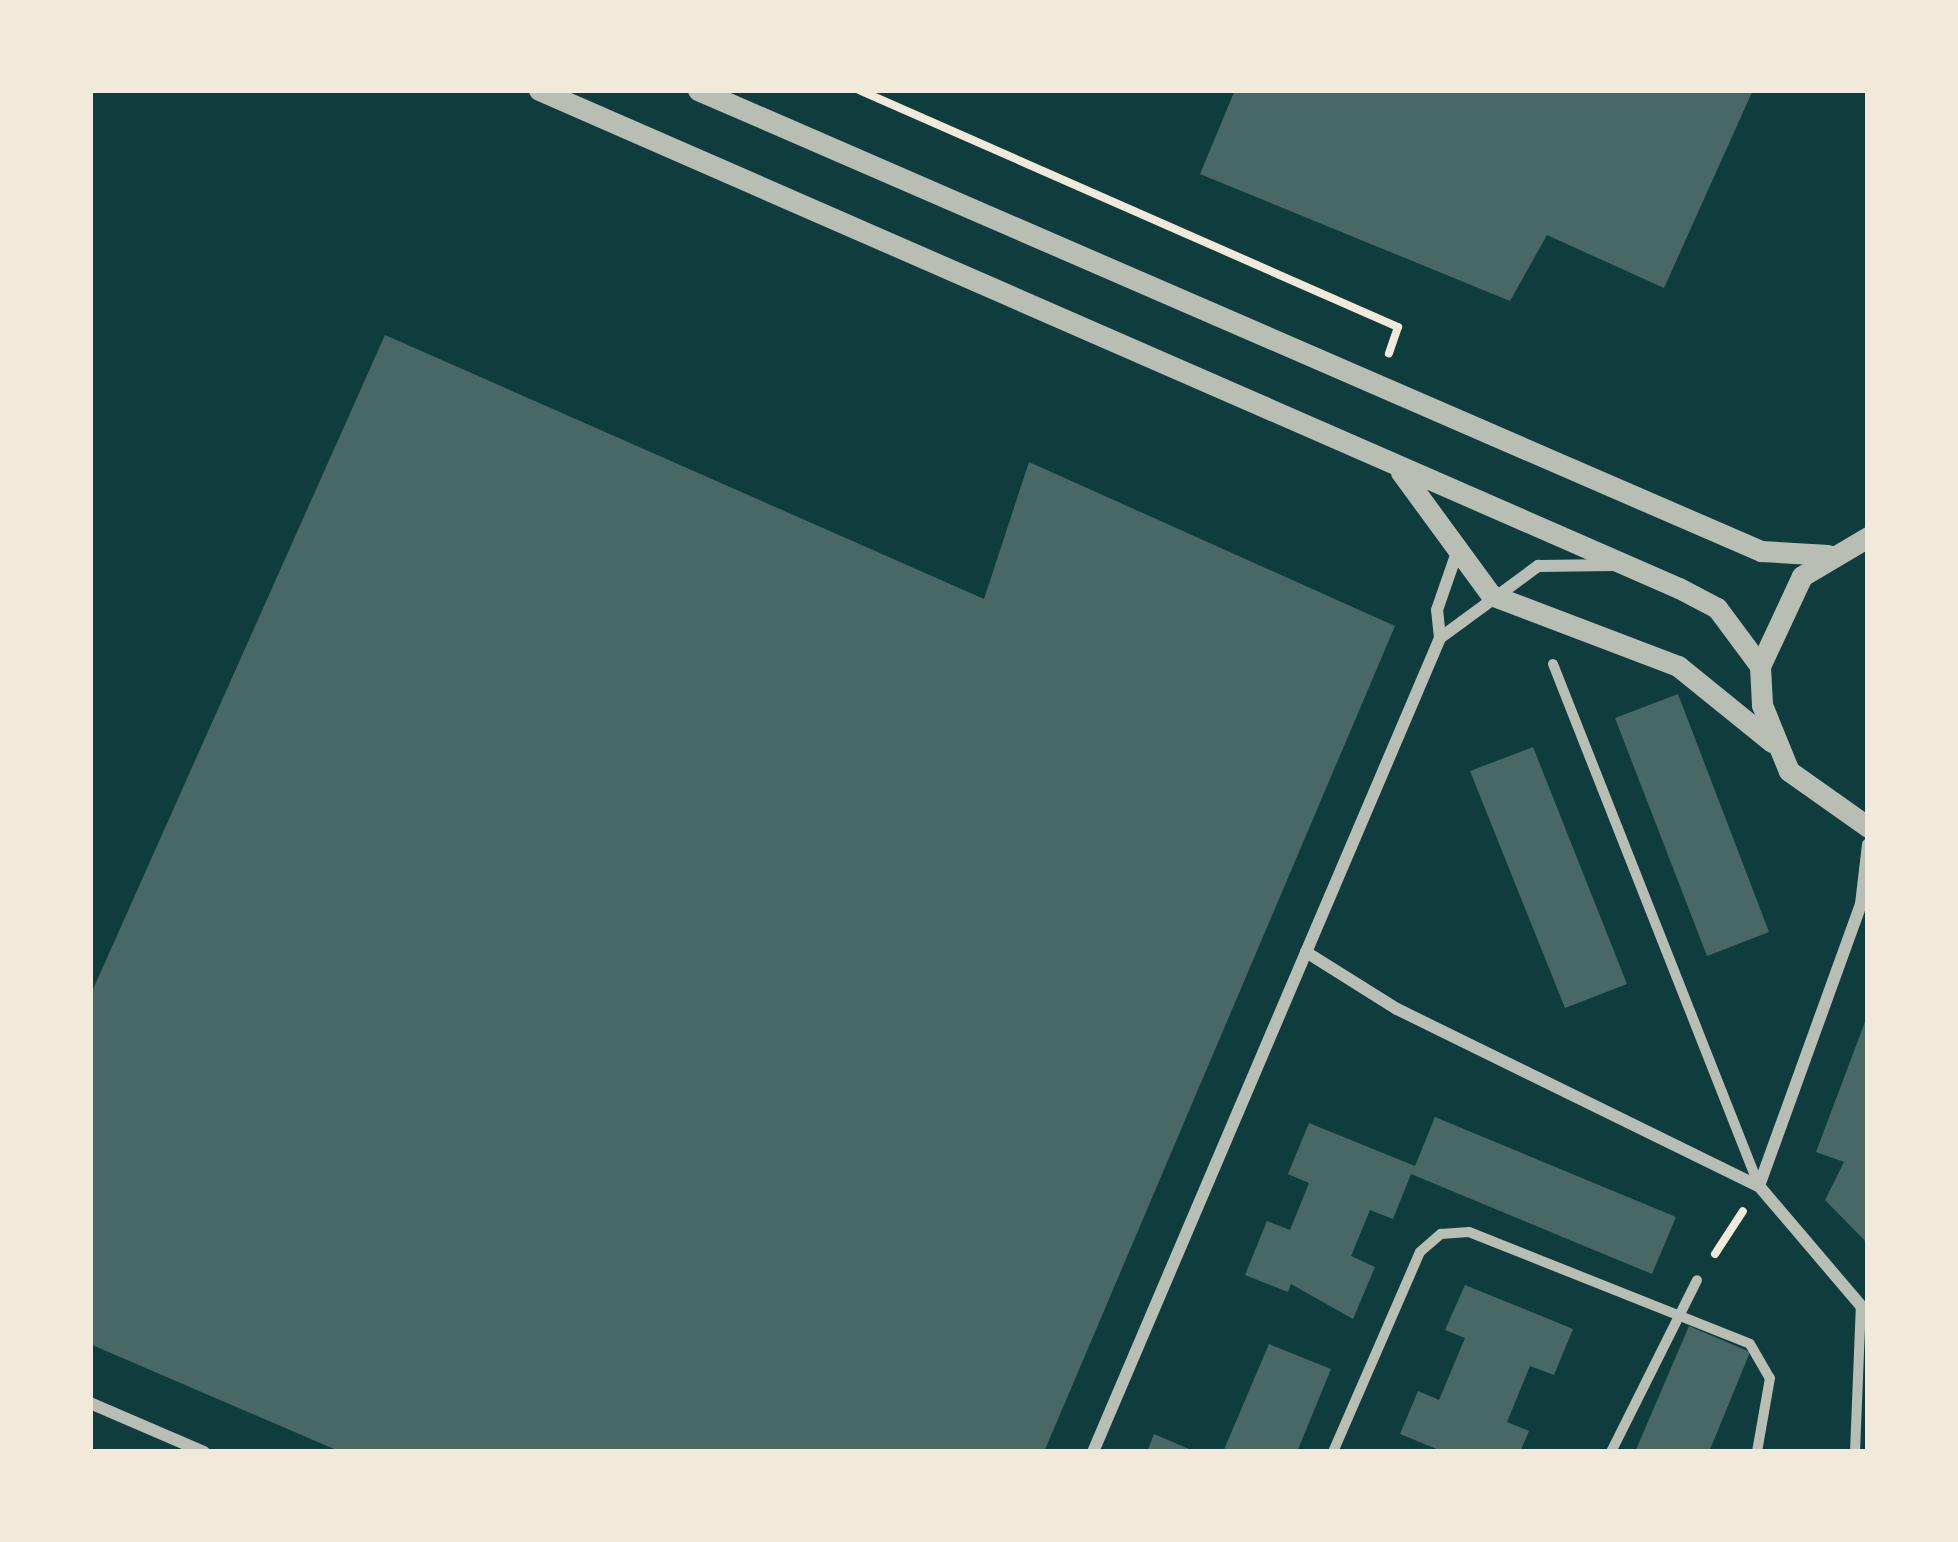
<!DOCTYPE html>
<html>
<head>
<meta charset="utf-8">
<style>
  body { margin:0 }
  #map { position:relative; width:1958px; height:1542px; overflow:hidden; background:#0f3d3e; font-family:Figtree,sans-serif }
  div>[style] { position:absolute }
  .building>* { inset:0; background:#486865 }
  .path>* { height:8px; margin:-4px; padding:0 4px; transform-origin:4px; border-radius:4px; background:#f1e9da }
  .pedestrian>* { height:10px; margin:-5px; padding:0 5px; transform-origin:5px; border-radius:5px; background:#b8beb3 }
  .minor>* { height:12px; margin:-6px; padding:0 6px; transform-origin:6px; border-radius:6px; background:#b8beb3 }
  .tertiary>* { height:21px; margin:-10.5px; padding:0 10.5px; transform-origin:10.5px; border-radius:10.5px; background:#b8beb3 }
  span { translate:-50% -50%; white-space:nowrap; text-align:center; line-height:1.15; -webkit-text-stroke:9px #f1e9da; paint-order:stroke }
  .frame { position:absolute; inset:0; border:93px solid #f1e9da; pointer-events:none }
</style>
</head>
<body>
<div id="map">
  <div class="building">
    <i style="clip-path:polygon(1235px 90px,1753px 90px,1664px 288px,1547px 235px,1510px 301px,1200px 174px)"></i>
    <i style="clip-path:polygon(385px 335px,984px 599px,1029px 462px,1395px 626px,1044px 1452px,341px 1452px,90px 1344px,90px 996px)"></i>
    <i style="clip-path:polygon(1678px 694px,1769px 932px,1707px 956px,1615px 718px)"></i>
    <i style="clip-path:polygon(1533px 747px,1627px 984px,1565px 1008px,1470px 771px)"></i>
    <i style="clip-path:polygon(1868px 1014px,1868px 1244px,1825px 1200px,1844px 1162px,1816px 1152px)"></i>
    <i style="clip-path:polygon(1435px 1117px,1676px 1217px,1652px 1274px,1411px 1174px,1393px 1219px,1370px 1210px,1351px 1256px,1375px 1267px,1353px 1319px,1291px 1284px,1288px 1292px,1245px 1275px,1267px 1221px,1290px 1230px,1309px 1183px,1288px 1174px,1309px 1123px,1415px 1166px)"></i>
    <i style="clip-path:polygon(1465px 1285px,1573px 1329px,1554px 1375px,1530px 1366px,1507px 1422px,1529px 1431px,1520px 1452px,1444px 1452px,1400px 1434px,1418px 1391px,1439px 1400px,1465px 1338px,1445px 1330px)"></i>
    <i style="clip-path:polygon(1689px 1326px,1750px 1352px,1709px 1452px,1635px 1452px)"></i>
    <i style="clip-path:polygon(1269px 1344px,1331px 1369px,1297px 1452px,1223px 1452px)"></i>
    <i style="clip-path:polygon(1154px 1434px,1196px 1452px,1147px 1452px)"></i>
  </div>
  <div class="path">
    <i style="left:859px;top:90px;width:589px;rotate:23.74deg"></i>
    <i style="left:1398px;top:327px;width:28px;rotate:109deg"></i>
    <i style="left:1715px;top:1254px;width:51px;rotate:-56.9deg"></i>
  </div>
  <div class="pedestrian">
    <i style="left:1553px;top:664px;width:561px;rotate:68.46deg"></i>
    <i style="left:1333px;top:1452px;width:218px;rotate:-66.5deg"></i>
    <i style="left:1420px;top:1252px;width:28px;rotate:-41deg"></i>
    <i style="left:1441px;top:1234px;width:28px;rotate:-4deg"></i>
    <i style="left:1469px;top:1232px;width:302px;rotate:21.7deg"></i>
    <i style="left:1750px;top:1344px;width:39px;rotate:60deg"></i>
    <i style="left:1770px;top:1378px;width:75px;rotate:100deg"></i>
    <i style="left:1611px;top:1452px;width:192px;rotate:-63.4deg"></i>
    <i style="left:1855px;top:1452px;width:147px;rotate:-87.7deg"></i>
  </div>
  <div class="minor">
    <i style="left:1440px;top:638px;width:122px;rotate:-36.3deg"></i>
    <i style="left:1538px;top:566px;width:76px;rotate:-0.8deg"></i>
    <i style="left:1306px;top:952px;width:107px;rotate:32.1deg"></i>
    <i style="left:1397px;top:1009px;width:403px;rotate:26.1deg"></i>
    <i style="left:1759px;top:1186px;width:168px;rotate:49.6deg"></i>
    <i style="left:1759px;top:1186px;width:300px;rotate:-70.1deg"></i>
    <i style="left:1861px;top:904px;width:60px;rotate:-83.3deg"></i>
    <i style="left:90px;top:1403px;width:124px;rotate:23.3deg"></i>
    <i style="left:1093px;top:1452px;width:885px;rotate:-66.91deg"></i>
    <i style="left:1440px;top:638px;width:28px;rotate:-96deg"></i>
    <i style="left:1437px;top:610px;width:58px;rotate:-70.9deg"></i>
  </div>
  <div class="tertiary">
    <i style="left:539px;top:90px;width:1244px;rotate:23.6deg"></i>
    <i style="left:1679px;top:588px;width:43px;rotate:27.8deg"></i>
    <i style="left:1717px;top:608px;width:72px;rotate:53.4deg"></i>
    <i style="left:698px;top:90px;width:1159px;rotate:23.45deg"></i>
    <i style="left:1761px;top:551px;width:67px;rotate:3.4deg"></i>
    <i style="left:1401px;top:472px;width:152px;rotate:53.8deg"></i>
    <i style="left:1491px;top:595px;width:200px;rotate:20.8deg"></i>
    <i style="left:1678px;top:666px;width:121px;rotate:39deg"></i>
    <i style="left:1868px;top:537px;width:77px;rotate:149.4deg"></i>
    <i style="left:1802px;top:576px;width:99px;rotate:115deg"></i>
    <i style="left:1760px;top:666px;width:39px;rotate:87deg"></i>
    <i style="left:1762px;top:705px;width:71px;rotate:67.8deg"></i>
    <i style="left:1789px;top:771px;width:97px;rotate:35.3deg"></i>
  </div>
  <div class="frame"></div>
</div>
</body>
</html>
